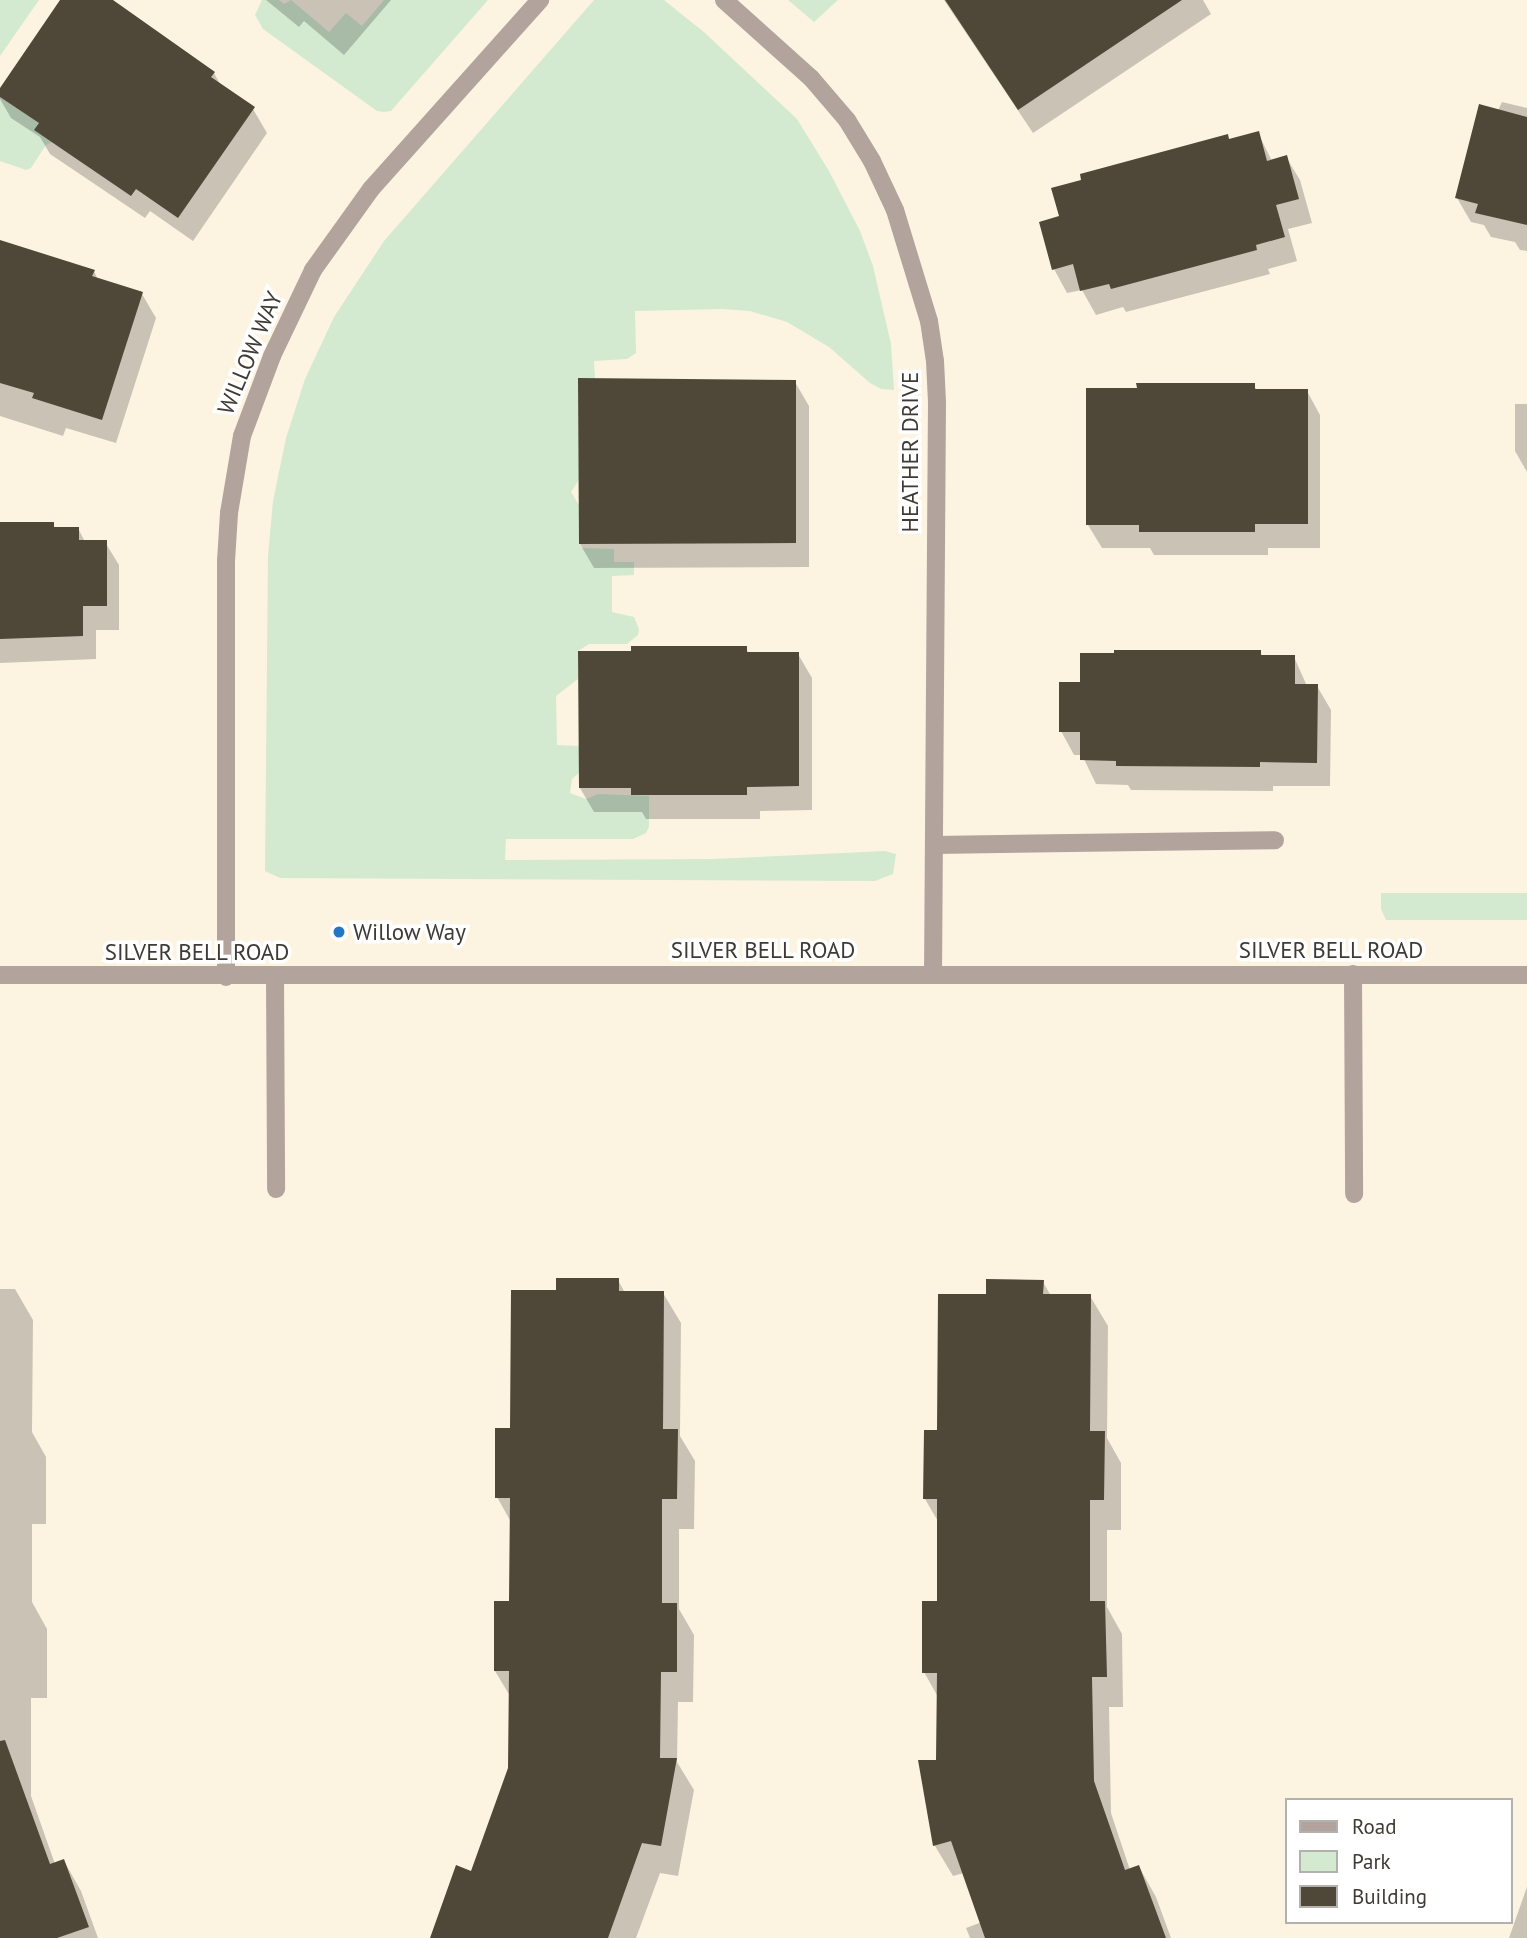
<!DOCTYPE html>
<html>
<head>
<meta charset="utf-8">
<style>
  body { margin:0 }
  #map { position:relative; width:1527px; height:1938px; overflow:hidden; background:#fdf3e1; font-family:"PT Sans",sans-serif }
  div>[style] { position:absolute }
  .green>* { inset:0; background:#d3ead1 }
  .shadow>* { inset:0; background:#0003 }
  .building>* { inset:0; background:#4f4738 }
  .minor>* { height:18px; margin:-9px; padding:0 9px; transform-origin:9px; border-radius:9px; background:#b2a39c }
  .dots>* { width:19px; height:19px; translate:-50% -50%; box-sizing:border-box; border:4px solid #fff; border-radius:50% }
  span { translate:-50% -50%; white-space:nowrap; text-align:center; line-height:1.15; -webkit-text-stroke:7px #fff; paint-order:stroke }
  .street-label { font-size:23px; color:#3f3b34 }
  .poi-label { font-size:23px; color:#3f3b34 }
  .left { translate:0 -50%; text-align:left }
  .legend { position:absolute; left:1285px; top:1798px; width:228px; height:126px; box-sizing:border-box; background:#fff; border:2px solid #b2b1ae; margin:0; padding:9px 12px; list-style:none; font-size:21px; color:#3f3b34 }
  .legend li { display:flex; align-items:center; gap:14px; height:35px }
  .legend b { width:35px; border:2px solid #b2b1ae }
</style>
</head>
<body>
<div id="map">
  <div class="green">
    <i style="clip-path:polygon(0 0,39px 0,0 56px)"></i>
    <i style="clip-path:polygon(262px 0,279px 0,284px 4px,291px 0,329px 32px,346px 13px,362px 26px,384px 0,488px 0,391px 111px,384px 112px,377px 111px,263px 29px,255px 15px)"></i>
    <i style="clip-path:polygon(594px 0,664px 0,705px 33px,797px 119px,829px 171px,860px 231px,873px 266px,891px 344px,894px 390px,881px 389px,870px 383px,829px 347px,787px 322px,750px 311px,723px 309px,635px 311px,636px 353px,627px 359px,594px 361px,595px 378px,578px 378px,579px 480px,571px 492px,579px 505px,579px 544px,582px 548px,614px 549px,614px 562px,634px 562px,634px 575px,612px 576px,612px 612px,634px 617px,639px 629px,638px 635px,627px 644px,589px 644px,578px 651px,578px 679px,556px 696px,557px 745px,579px 746px,579px 773px,572px 779px,570px 793px,586px 799px,598px 794px,649px 796px,649px 827px,646px 833px,633px 839px,506px 839px,505px 860px,713px 859px,885px 851px,896px 854px,893px 874px,875px 881px,280px 878px,265px 871px,268px 556px,273px 501px,286px 438px,305px 379px,334px 317px,384px 241px)"></i>
    <i style="clip-path:polygon(788px 0,838px 0,814px 22px)"></i>
    <i style="clip-path:polygon(0 97px,39px 123px,34px 130px,52px 142px,46px 145px,31px 168px,26px 170px,0 161px)"></i>
    <i style="clip-path:polygon(1381px 893px,1527px 893px,1527px 920px,1386px 920px,1381px 909px)"></i>
  </div>
  <div class="shadow">
    <i style="clip-path:polygon(62px 0,98px 0,214px 73px,221px 86px,253px 109px,267px 133px,193px 241px,150px 211px,145px 218px,50px 154px,40px 137px,11px 118px,0 99px,0 91px)"></i>
    <i style="clip-path:polygon(266px 0,391px 0,344px 55px,304px 21px,299px 27px)"></i>
    <i style="clip-path:polygon(944px 0,1203px 0,1211px 14px,1033px 133px)"></i>
    <i style="clip-path:polygon(1502px 102px,1527px 108px,1527px 251px,1520px 250px,1515px 242px,1491px 237px,1484px 225px,1471px 222px,1457px 198px)"></i>
    <i style="clip-path:polygon(1258px 133px,1272px 161px,1286px 157px,1300px 180px,1312px 223px,1288px 229px,1297px 261px,1268px 269px,1270px 274px,1126px 312px,1123px 307px,1096px 315px,1082px 290px,1067px 293px,1054px 269px,1061px 218px,1227px 136px,1230px 141px)"></i>
    <i style="clip-path:polygon(0 241px,94px 271px,98px 280px,142px 294px,156px 318px,116px 443px,66px 428px,63px 436px,0 416px)"></i>
    <i style="clip-path:polygon(795px 382px,809px 406px,809px 567px,594px 568px,580px 544px)"></i>
    <i style="clip-path:polygon(1254px 385px,1257px 391px,1307px 391px,1320px 415px,1320px 548px,1268px 548px,1268px 555px,1154px 555px,1150px 548px,1102px 548px,1088px 525px,1140px 390px)"></i>
    <i style="clip-path:polygon(1515px 404px,1527px 404px,1527px 472px,1515px 451px)"></i>
    <i style="clip-path:polygon(0 524px,53px 524px,55px 528px,78px 528px,85px 542px,105px 542px,119px 565px,119px 630px,96px 630px,96px 659px,0 663px)"></i>
    <i style="clip-path:polygon(746px 648px,749px 654px,798px 654px,812px 678px,812px 810px,760px 811px,760px 819px,646px 819px,642px 812px,594px 812px,580px 788px,632px 653px)"></i>
    <i style="clip-path:polygon(1260px 652px,1263px 657px,1294px 657px,1307px 686px,1317px 686px,1331px 710px,1330px 786px,1273px 786px,1273px 791px,1131px 790px,1128px 785px,1096px 784px,1082px 755px,1074px 755px,1061px 731px,1082px 684px)"></i>
    <i style="clip-path:polygon(618px 1280px,625px 1293px,663px 1293px,681px 1323px,680px 1436px,695px 1461px,694px 1529px,679px 1529px,679px 1609px,694px 1635px,693px 1702px,678px 1702px,677px 1762px,694px 1790px,678px 1876px,660px 1873px,636px 1938px,437px 1938px,472px 1873px,509px 1769px,510px 1696px,495px 1671px,510px 1603px,511px 1522px,497px 1497px,511px 1430px,558px 1292px)"></i>
    <i style="clip-path:polygon(1043px 1282px,1051px 1296px,1090px 1296px,1108px 1326px,1107px 1438px,1121px 1463px,1121px 1530px,1107px 1530px,1107px 1607px,1122px 1634px,1123px 1707px,1109px 1707px,1111px 1813px,1130px 1870px,1139px 1867px,1156px 1897px,1171px 1938px,970px 1938px,966px 1928px,982px 1922px,964px 1873px,953px 1876px,935px 1846px,920px 1762px,938px 1762px,938px 1697px,924px 1672px,938px 1603px,939px 1523px,925px 1499px,925px 1431px,939px 1431px,987px 1296px)"></i>
    <i style="clip-path:polygon(0 1289px,15px 1289px,33px 1320px,32px 1432px,46px 1457px,46px 1524px,32px 1524px,32px 1602px,47px 1629px,47px 1698px,31px 1698px,31px 1796px,55px 1864px,64px 1861px,81px 1891px,98px 1938px,0 1938px)"></i>
    <i style="clip-path:polygon(1527px 1887px,1527px 1938px,1509px 1938px)"></i>
  </div>
  <div class="building">
    <i style="clip-path:polygon(60px 0,113px 0,215px 72px,211px 77px,255px 107px,178px 218px,136px 189px,131px 196px,34px 130px,39px 123px,0 97px,0 88px)"></i>
    <i style="clip-path:polygon(945px 0,1182px 0,1018px 110px)"></i>
    <i style="clip-path:polygon(1479px 104px,1527px 117px,1527px 225px,1475px 213px,1478px 204px,1455px 198px)"></i>
    <i style="clip-path:polygon(1259px 131px,1267px 161px,1287px 155px,1299px 199px,1276px 205px,1285px 237px,1256px 245px,1257px 250px,1111px 289px,1109px 284px,1080px 291px,1073px 264px,1052px 270px,1039px 222px,1059px 216px,1051px 188px,1081px 180px,1080px 174px,1228px 134px,1229px 139px)"></i>
    <i style="clip-path:polygon(0 240px,95px 270px,92px 276px,143px 292px,102px 420px,32px 398px,34px 393px,0 383px)"></i>
    <i style="clip-path:polygon(578px 378px,796px 380px,796px 543px,579px 544px)"></i>
    <i style="clip-path:polygon(1136px 383px,1255px 383px,1255px 389px,1308px 389px,1308px 524px,1255px 524px,1255px 532px,1139px 532px,1139px 525px,1086px 525px,1086px 388px,1137px 388px)"></i>
    <i style="clip-path:polygon(0 522px,54px 522px,54px 527px,79px 527px,79px 540px,107px 540px,107px 606px,83px 606px,83px 636px,0 639px)"></i>
    <i style="clip-path:polygon(631px 646px,747px 646px,747px 652px,799px 652px,799px 786px,747px 787px,747px 795px,631px 795px,631px 788px,579px 788px,578px 651px,631px 651px)"></i>
    <i style="clip-path:polygon(1114px 650px,1261px 650px,1261px 655px,1295px 655px,1295px 684px,1318px 684px,1317px 763px,1260px 762px,1260px 767px,1116px 766px,1116px 761px,1080px 760px,1080px 732px,1059px 732px,1059px 682px,1080px 682px,1080px 653px,1114px 653px)"></i>
    <i style="clip-path:polygon(556px 1278px,619px 1278px,619px 1291px,664px 1291px,663px 1429px,678px 1429px,677px 1499px,662px 1499px,662px 1603px,677px 1603px,677px 1672px,661px 1672px,660px 1758px,677px 1758px,661px 1846px,642px 1843px,608px 1938px,430px 1938px,456px 1865px,471px 1871px,508px 1768px,509px 1671px,494px 1671px,494px 1601px,509px 1601px,510px 1498px,495px 1498px,495px 1428px,510px 1428px,511px 1290px,556px 1290px)"></i>
    <i style="clip-path:polygon(986px 1279px,1044px 1280px,1043px 1294px,1091px 1294px,1090px 1431px,1105px 1431px,1104px 1500px,1090px 1500px,1090px 1601px,1105px 1601px,1107px 1677px,1092px 1677px,1094px 1781px,1125px 1870px,1139px 1865px,1166px 1938px,985px 1938px,951px 1841px,933px 1846px,918px 1760px,936px 1760px,937px 1673px,922px 1673px,922px 1601px,937px 1601px,937px 1499px,923px 1499px,924px 1430px,937px 1430px,938px 1294px,986px 1294px)"></i>
    <i style="clip-path:polygon(5px 1740px,50px 1864px,64px 1859px,89px 1927px,57px 1938px,0 1938px,0 1741px)"></i>
  </div>
  <div class="minor">
    <i style="left:724px;top:0;width:117px;rotate:41.9deg"></i>
    <i style="left:811px;top:78px;width:55px;rotate:49.4deg"></i>
    <i style="left:847px;top:120px;width:48px;rotate:58.6deg"></i>
    <i style="left:872px;top:161px;width:54px;rotate:64.9deg"></i>
    <i style="left:895px;top:210px;width:116px;rotate:73deg"></i>
    <i style="left:929px;top:321px;width:40px;rotate:81.5deg"></i>
    <i style="left:935px;top:361px;width:41px;rotate:87.2deg"></i>
    <i style="left:937px;top:402px;width:572px;rotate:90.4deg"></i>
    <i style="left:934px;top:845px;width:341px;rotate:-0.8deg"></i>
    <i style="left:1353px;top:974px;width:220px;rotate:89.7deg"></i>
    <i style="left:0;top:975px;width:1527px"></i>
    <i style="left:226px;top:977px;width:416px;rotate:-90deg"></i>
    <i style="left:226px;top:561px;width:48px;rotate:-86.4deg"></i>
    <i style="left:229px;top:513px;width:78px;rotate:-80.4deg"></i>
    <i style="left:242px;top:436px;width:85px;rotate:-69.4deg"></i>
    <i style="left:272px;top:356px;width:95px;rotate:-64.5deg"></i>
    <i style="left:313px;top:270px;width:100px;rotate:-54.4deg"></i>
    <i style="left:371px;top:189px;width:254px;rotate:-48.2deg"></i>
    <i style="left:275px;top:977px;width:212px;rotate:89.7deg"></i>
  </div>
  <div class="dots">
    <i style="left:339px;top:932px;background:#2477c5"></i>
  </div>
  <div class="street-label">
    <span style="left:250px;top:353px;rotate:-67deg">WILLOW WAY</span>
    <span style="left:910px;top:452px;rotate:-90deg">HEATHER DRIVE</span>
    <span style="left:763px;top:950px">SILVER BELL ROAD</span>
    <span style="left:1331px;top:950px">SILVER BELL ROAD</span>
    <span style="left:197px;top:952px">SILVER BELL ROAD</span>
  </div>
  <div class="poi-label">
    <span class="left" style="left:353px;top:932px">Willow Way</span>
  </div>
  <ul class="legend">
  <li><b style="height:9px;background:#b2a39c"></b>Road</li>
  <li><b style="height:19px;background:#d3ead1"></b>Park</li>
  <li><b style="height:19px;background:#4f4738"></b>Building</li>
  </ul>
</div>
</body>
</html>
